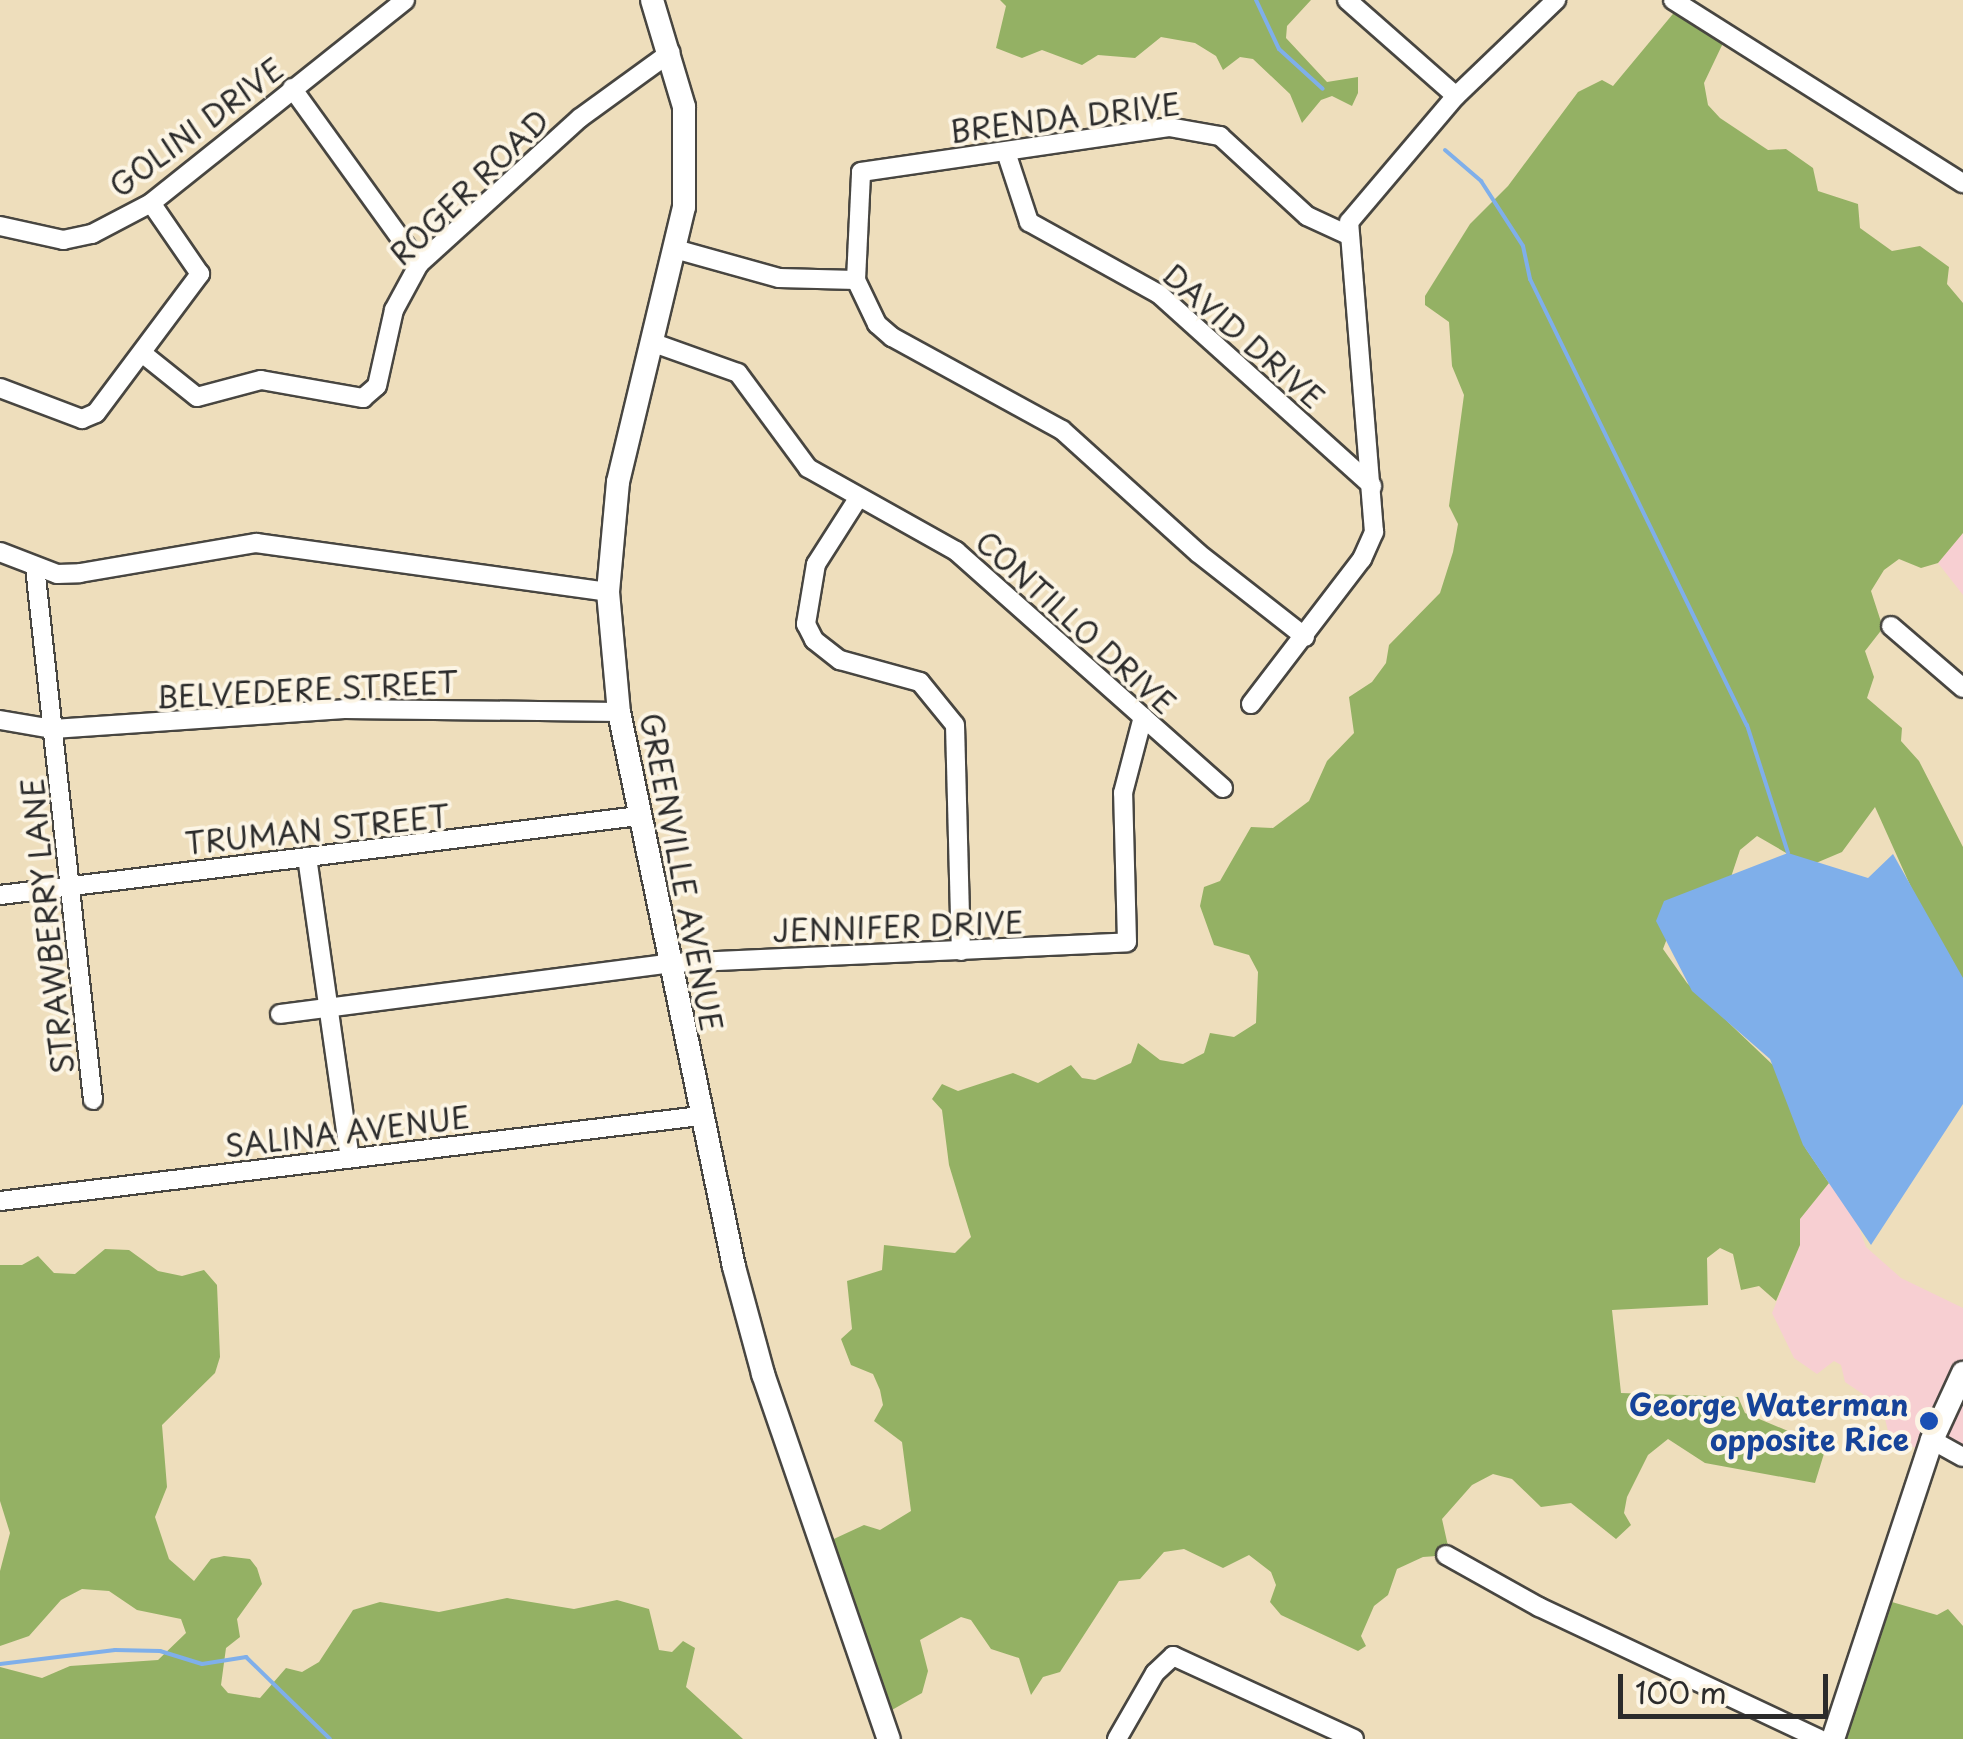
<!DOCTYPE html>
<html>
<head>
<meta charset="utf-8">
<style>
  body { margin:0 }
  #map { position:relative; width:1963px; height:1739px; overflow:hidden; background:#eedebc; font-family:"Playpen Sans",sans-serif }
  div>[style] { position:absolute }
  .built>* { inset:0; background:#f7cfd2 }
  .forest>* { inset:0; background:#94b164 }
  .water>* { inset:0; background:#7fafea }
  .stream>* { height:4px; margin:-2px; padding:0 2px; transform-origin:2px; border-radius:2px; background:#7fafea }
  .roads { filter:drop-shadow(2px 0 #484641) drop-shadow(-2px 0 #484641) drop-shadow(0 2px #484641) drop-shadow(0 -2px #484641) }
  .street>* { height:18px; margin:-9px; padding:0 9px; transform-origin:9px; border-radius:9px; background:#fff }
  .secondary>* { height:22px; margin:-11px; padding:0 11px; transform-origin:11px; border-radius:11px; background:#fff }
  .dots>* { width:28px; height:28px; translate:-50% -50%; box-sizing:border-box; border:5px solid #fcf5e5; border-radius:50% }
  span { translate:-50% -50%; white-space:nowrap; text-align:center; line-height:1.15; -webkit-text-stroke:8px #fcf5e5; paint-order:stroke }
  .street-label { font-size:30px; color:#2b2b2b }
  .transit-label { font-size:30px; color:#164399; font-weight:700 }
  .right { translate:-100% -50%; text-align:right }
  .scale { position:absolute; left:1618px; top:1674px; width:210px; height:45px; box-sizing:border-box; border:5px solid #2b2b2b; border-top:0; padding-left:12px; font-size:30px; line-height:35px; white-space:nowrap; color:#2b2b2b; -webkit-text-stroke:8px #fcf5e5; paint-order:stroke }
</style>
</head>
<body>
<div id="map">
  <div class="built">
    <i style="clip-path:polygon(1963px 533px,1963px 595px,1938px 563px)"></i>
    <i style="clip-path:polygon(1829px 1183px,1854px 1214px,1866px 1247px,1901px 1278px,1963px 1308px,1963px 1462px,1935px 1441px,1925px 1451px,1901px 1443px,1888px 1431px,1882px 1407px,1845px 1382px,1841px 1365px,1834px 1361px,1817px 1374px,1794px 1358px,1772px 1313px,1800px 1245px,1800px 1219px)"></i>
  </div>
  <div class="forest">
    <i style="clip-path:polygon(1000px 0,1311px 0,1287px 26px,1286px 38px,1327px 82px,1358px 77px,1358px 93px,1352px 106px,1332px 96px,1321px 100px,1302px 123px,1290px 94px,1253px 59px,1240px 57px,1223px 70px,1216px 56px,1195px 43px,1161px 37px,1135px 58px,1098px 55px,1082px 65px,1042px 50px,1022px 58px,996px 48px,1006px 6px)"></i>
    <i style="clip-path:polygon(1677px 9px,1724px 41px,1704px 83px,1708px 105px,1720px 118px,1768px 150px,1786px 149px,1813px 168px,1818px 191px,1858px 204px,1860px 228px,1892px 251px,1920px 246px,1949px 267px,1947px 284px,1963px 303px,1963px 533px,1938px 563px,1921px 568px,1899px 559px,1884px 570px,1871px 591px,1883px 628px,1865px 651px,1874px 677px,1867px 698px,1902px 728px,1901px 741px,1919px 761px,1963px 847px,1963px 1003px,1875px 807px,1842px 852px,1816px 863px,1800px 861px,1757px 836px,1740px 850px,1731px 877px,1671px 928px,1663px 949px,1687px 983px,1774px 1066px,1806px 1149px,1829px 1183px,1800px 1219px,1800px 1245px,1776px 1301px,1759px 1286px,1741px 1290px,1733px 1254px,1720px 1248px,1707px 1258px,1708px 1305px,1612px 1310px,1621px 1393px,1738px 1397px,1745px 1413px,1826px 1447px,1815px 1483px,1705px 1463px,1668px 1439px,1648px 1455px,1627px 1497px,1624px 1513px,1631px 1525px,1616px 1539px,1571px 1503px,1541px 1507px,1512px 1479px,1493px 1474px,1472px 1485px,1442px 1519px,1450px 1555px,1423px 1557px,1397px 1569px,1388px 1595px,1374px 1606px,1361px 1636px,1366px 1646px,1358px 1651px,1281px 1615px,1270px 1602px,1276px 1585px,1271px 1572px,1249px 1555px,1223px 1568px,1184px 1549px,1164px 1552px,1140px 1579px,1119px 1581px,1060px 1672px,1043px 1677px,1031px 1695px,1019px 1658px,991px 1649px,971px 1620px,961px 1617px,920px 1640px,928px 1671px,922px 1693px,883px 1715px,823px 1544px,864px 1525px,880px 1530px,911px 1511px,902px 1442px,874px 1421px,883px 1405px,880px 1390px,873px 1374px,851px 1365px,841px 1339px,852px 1329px,847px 1281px,882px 1270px,884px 1245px,955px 1253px,971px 1237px,949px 1165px,942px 1110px,932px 1099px,942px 1084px,958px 1091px,1013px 1073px,1038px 1083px,1071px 1065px,1082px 1078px,1095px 1080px,1131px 1063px,1138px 1043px,1160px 1060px,1183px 1064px,1204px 1053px,1210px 1033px,1234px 1037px,1256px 1023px,1258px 972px,1249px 955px,1214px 945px,1200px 906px,1204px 887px,1220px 881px,1251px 827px,1273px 828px,1309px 801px,1327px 761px,1354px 733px,1349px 697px,1372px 682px,1386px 663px,1389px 645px,1440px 593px,1453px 552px,1458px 524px,1449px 506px,1464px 395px,1452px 366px,1449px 322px,1425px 305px,1425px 296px,1470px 224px,1508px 186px,1578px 92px,1602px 80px,1613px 86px)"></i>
    <i style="clip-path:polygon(105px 1249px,129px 1250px,158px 1271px,182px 1276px,204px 1270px,217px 1285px,220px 1357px,215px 1373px,162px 1425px,167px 1487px,155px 1517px,169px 1559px,194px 1581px,211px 1559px,224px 1556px,250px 1559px,257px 1568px,262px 1584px,237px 1619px,240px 1637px,226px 1648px,221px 1685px,228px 1693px,260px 1698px,286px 1668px,302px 1672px,319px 1662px,353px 1610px,380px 1602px,439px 1612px,507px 1598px,574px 1609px,617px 1600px,649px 1609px,659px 1650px,672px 1652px,683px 1641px,695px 1648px,686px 1687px,743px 1739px,0 1739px,0 1667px,42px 1678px,70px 1666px,158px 1660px,186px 1633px,181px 1619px,137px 1610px,109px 1591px,82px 1589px,61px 1600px,29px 1636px,0 1646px,0 1571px,10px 1533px,0 1501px,0 1265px,22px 1265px,38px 1256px,54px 1273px,75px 1274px)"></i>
    <i style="clip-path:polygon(1885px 1600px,1937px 1615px,1948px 1609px,1963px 1626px,1963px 1739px,1834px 1739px)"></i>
  </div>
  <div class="water">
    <i style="clip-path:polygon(1788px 853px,1868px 878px,1893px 854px,1963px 978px,1963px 1104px,1871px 1245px,1803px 1145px,1770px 1059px,1692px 991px,1656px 921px,1664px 901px)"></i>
  </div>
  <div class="stream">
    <i style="left:1256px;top:0;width:54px;rotate:64.9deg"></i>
    <i style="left:1279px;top:49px;width:59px;rotate:42.3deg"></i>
    <i style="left:1445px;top:150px;width:48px;rotate:40.7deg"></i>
    <i style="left:1481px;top:181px;width:77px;rotate:57.1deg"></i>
    <i style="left:1523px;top:246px;width:34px;rotate:78deg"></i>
    <i style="left:1530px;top:279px;width:496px;rotate:64.1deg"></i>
    <i style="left:1747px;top:725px;width:134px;rotate:72.2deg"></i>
    <i style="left:0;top:1664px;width:116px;rotate:-6.9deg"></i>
    <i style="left:115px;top:1650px;width:45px;rotate:1.3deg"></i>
    <i style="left:160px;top:1651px;width:44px;rotate:17.2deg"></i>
    <i style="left:202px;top:1664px;width:45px;rotate:-9deg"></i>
    <i style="left:246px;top:1657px;width:117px;rotate:44.3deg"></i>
  </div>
  <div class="roads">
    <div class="street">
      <i style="left:1347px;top:0;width:145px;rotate:41.4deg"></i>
      <i style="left:1673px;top:0;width:343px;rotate:32.3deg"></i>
      <i style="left:292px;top:88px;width:217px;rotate:54.2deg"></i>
      <i style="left:1006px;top:152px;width:74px;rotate:71.8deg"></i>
      <i style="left:1029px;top:222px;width:149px;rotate:29deg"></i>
      <i style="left:1159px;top:294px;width:287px;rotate:42deg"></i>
      <i style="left:0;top:226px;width:65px;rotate:12.5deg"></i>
      <i style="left:63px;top:240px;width:30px;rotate:-12deg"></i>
      <i style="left:92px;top:234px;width:67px;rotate:-27.7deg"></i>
      <i style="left:151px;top:203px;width:325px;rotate:-38.6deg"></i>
      <i style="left:675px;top:249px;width:108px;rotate:15.6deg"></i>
      <i style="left:779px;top:278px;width:77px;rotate:1.5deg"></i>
      <i style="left:856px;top:280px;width:49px;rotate:64.5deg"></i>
      <i style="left:877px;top:324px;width:20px;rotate:41deg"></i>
      <i style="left:892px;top:337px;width:194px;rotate:28.7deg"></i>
      <i style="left:1062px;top:430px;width:183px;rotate:42.1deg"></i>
      <i style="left:1198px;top:553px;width:136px;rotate:38.1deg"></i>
      <i style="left:856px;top:280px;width:108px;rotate:-87.3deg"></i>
      <i style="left:861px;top:172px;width:311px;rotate:-8.3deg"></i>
      <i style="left:1169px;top:127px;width:52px;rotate:10deg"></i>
      <i style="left:1220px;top:136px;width:118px;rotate:42.6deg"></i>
      <i style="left:1307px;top:216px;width:45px;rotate:24.9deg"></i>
      <i style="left:651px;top:342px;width:92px;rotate:19.6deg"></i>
      <i style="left:738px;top:373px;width:118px;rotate:53.6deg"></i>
      <i style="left:808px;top:468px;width:170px;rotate:29.3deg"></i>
      <i style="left:956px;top:551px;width:357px;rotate:41.6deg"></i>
      <i style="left:142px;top:353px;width:70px;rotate:38.7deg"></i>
      <i style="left:197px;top:397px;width:66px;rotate:-14.9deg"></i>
      <i style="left:261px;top:380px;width:104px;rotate:10deg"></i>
      <i style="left:363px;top:398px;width:18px;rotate:-41deg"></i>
      <i style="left:377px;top:386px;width:78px;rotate:-77.4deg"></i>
      <i style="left:394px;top:310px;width:52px;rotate:-61.5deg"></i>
      <i style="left:419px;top:264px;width:217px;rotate:-42.2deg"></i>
      <i style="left:580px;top:118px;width:112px;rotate:-36deg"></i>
      <i style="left:0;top:388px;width:88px;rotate:20.7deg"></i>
      <i style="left:82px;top:419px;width:15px;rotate:-23deg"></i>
      <i style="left:96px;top:413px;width:174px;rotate:-53.2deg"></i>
      <i style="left:200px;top:274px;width:86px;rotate:-124.6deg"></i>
      <i style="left:857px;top:500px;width:76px;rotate:122.6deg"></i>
      <i style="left:816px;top:564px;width:61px;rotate:99.5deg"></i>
      <i style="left:806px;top:624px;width:18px;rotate:63deg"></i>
      <i style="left:814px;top:640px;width:33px;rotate:38deg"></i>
      <i style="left:840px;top:660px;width:83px;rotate:15.4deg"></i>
      <i style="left:920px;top:682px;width:55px;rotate:50.9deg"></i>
      <i style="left:955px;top:725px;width:226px;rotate:88.5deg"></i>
      <i style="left:0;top:552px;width:61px;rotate:21.1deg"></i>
      <i style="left:57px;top:574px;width:23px;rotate:-2deg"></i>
      <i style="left:80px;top:573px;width:179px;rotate:-9.7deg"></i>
      <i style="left:256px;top:543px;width:355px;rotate:7.9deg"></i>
      <i style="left:35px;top:567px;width:536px;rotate:83.79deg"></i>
      <i style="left:1891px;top:626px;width:95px;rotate:40.7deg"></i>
      <i style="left:1251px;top:704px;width:183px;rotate:-52.6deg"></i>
      <i style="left:1362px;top:559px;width:30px;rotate:-66deg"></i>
      <i style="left:1374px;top:532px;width:311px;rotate:-94.6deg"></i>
      <i style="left:1349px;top:222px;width:165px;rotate:-49.7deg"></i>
      <i style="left:1456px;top:96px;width:139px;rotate:-43.8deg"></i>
      <i style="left:0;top:720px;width:54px;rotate:9.6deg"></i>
      <i style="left:53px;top:729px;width:292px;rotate:-3.9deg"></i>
      <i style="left:344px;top:709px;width:275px;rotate:0.6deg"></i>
      <i style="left:307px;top:857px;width:304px;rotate:81.9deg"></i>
      <i style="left:0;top:895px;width:644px;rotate:-7.05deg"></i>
      <i style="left:280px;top:1014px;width:394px;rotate:-7.4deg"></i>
      <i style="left:671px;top:963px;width:456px;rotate:-2.6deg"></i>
      <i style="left:1127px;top:942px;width:149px;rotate:-91.5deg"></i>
      <i style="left:1123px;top:793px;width:79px;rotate:-75.3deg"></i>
      <i style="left:0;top:1201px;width:705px;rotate:-6.92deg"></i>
      <i style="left:1932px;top:1440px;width:35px;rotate:29deg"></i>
      <i style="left:1446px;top:1555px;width:107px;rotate:29.2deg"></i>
      <i style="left:1539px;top:1607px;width:310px;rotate:25.2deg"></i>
      <i style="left:1117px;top:1739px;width:76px;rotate:-60.1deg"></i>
      <i style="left:1155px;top:1673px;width:25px;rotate:-43deg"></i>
      <i style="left:1173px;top:1656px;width:199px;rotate:24.6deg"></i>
    </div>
    <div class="secondary">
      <i style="left:652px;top:0;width:112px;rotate:73.3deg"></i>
      <i style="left:684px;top:107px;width:100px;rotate:90deg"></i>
      <i style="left:684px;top:207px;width:283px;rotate:103.5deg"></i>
      <i style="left:618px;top:482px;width:110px;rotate:95.2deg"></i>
      <i style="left:608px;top:592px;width:121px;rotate:84.8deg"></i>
      <i style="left:619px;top:712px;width:567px;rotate:78.29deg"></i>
      <i style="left:734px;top:1267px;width:111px;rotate:74.8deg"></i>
      <i style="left:763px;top:1374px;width:386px;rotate:71deg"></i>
      <i style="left:1833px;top:1739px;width:315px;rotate:-71.7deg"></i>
      <i style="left:1932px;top:1440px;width:74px;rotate:-65.2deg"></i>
    </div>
  </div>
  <div class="dots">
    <i style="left:1929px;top:1421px;background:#1a4fb4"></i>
  </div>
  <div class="street-label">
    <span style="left:1065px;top:117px;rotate:-7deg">BRENDA DRIVE</span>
    <span style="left:196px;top:127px;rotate:-37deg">GOLINI DRIVE</span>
    <span style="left:469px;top:187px;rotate:-44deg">ROGER ROAD</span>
    <span style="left:1244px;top:336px;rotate:41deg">DAVID DRIVE</span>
    <span style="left:1076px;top:622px;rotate:42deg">CONTILLO DRIVE</span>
    <span style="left:307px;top:689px;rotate:-3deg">BELVEDERE STREET</span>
    <span style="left:317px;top:829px;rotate:-6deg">TRUMAN STREET</span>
    <span style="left:682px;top:872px;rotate:79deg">GREENVILLE AVENUE</span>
    <span style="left:47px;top:926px;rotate:-96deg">STRAWBERRY LANE</span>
    <span style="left:898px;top:926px;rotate:-2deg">JENNIFER DRIVE</span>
    <span style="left:347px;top:1131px;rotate:-7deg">SALINA AVENUE</span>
  </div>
  <div class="transit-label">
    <span class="right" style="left:1909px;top:1421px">George Waterman<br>opposite Rice</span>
  </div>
  <div class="scale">100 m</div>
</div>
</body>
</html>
